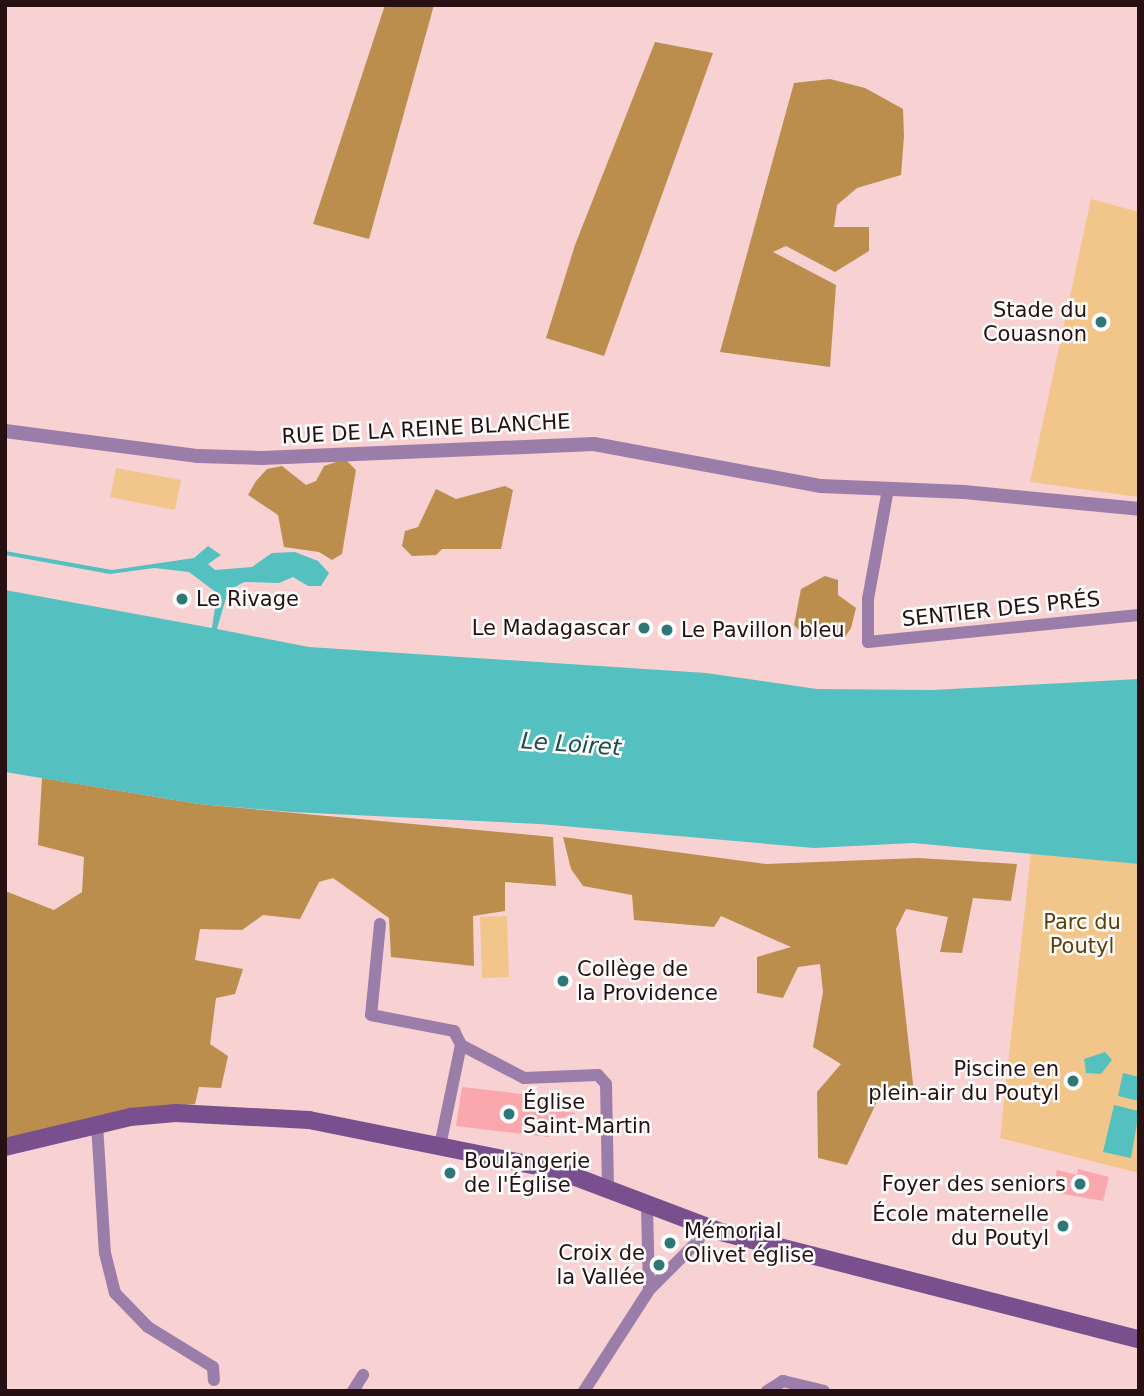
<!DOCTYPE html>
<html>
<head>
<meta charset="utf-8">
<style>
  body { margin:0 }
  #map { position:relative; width:1144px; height:1396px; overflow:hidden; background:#f8d1d3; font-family:"DejaVu Sans",sans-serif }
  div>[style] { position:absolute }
  .green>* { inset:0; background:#f2c68b }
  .forest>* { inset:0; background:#bc8e4d }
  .water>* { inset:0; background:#54c1c0 }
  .building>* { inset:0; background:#fba7ae }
  .minor>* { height:12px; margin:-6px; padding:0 6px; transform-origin:6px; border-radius:6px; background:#9b7da9 }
  .tertiary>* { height:14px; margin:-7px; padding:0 7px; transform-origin:7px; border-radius:7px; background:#9b7da9 }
  .secondary>* { height:18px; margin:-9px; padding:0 9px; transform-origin:9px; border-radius:9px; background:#7a4f8e }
  .dots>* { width:19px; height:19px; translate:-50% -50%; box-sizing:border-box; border:4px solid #fdfdfd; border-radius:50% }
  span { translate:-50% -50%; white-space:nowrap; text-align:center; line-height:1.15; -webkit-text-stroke:5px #fdfdfd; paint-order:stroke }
  .poi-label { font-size:21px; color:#261012 }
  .right { translate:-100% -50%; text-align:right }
  .left { translate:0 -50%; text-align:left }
  .street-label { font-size:21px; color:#261012 }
  .park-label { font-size:21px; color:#5e3e09 }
  .water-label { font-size:23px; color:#1c4d4c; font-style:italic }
  .frame { position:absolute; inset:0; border:7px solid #261012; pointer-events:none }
</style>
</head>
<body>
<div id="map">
  <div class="green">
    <i style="clip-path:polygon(1091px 199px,1139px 212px,1139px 497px,1030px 482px)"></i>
    <i style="clip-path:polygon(116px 468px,181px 480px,175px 510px,110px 497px)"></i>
    <i style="clip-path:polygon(1031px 853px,1139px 864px,1139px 1173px,1000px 1138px)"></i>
    <i style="clip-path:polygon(507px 916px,509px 977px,482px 978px,480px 917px)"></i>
  </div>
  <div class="forest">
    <i style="clip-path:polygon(385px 5px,434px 5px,369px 239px,313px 224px)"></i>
    <i style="clip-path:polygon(655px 42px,713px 53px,604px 356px,546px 338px,575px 245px)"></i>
    <i style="clip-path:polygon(830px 79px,865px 88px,903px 109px,904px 136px,901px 175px,857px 188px,837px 205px,834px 227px,869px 227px,869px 251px,835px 272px,786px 246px,773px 252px,836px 285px,830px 367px,720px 352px,794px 83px)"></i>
    <i style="clip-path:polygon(345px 459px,356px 470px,342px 554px,332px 560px,319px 552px,284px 547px,278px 515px,248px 495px,256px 481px,267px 469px,282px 466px,306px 485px,316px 481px,324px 466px)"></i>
    <i style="clip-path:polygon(505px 486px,513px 490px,501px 549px,442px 549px,436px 555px,412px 556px,402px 546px,405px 531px,418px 527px,436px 489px,456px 499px)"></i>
    <i style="clip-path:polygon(825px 576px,838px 580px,838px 595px,856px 608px,851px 628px,845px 637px,808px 639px,794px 625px,801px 589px)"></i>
    <i style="clip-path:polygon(42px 778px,199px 804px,553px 837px,556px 886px,505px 882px,505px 911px,473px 916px,474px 966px,391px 957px,389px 918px,333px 878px,319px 882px,300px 919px,263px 915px,242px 930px,200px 929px,195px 960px,243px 969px,235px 994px,216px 998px,210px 1044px,228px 1056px,221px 1088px,199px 1087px,195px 1104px,121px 1111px,5px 1141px,5px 891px,54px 910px,82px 892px,84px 857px,38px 845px)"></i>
    <i style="clip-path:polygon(563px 837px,766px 864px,918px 858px,1017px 864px,1011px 901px,973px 898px,962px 953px,940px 952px,948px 917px,906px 909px,896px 929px,914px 1093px,882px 1091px,847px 1165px,818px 1158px,817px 1092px,841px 1064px,813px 1047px,823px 992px,820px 964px,798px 967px,783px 998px,757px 993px,757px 957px,791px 947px,721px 916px,714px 927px,634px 920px,632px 895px,583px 886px,571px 869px)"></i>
  </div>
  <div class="water">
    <i style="clip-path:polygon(208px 546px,221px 555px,208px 564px,215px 570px,252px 567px,272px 553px,295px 552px,318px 561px,329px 573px,321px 586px,308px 586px,293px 577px,279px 583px,244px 582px,228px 591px,217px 629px,309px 647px,706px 673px,817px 689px,932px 690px,1139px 679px,1139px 864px,913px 843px,814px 848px,540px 824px,291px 812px,199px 804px,5px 772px,5px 590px,212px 628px,217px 593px,189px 572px,154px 568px,110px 574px,5px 555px,5px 551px,112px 570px,194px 558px)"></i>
    <i style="clip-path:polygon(1105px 1052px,1112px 1060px,1101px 1074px,1086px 1073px,1084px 1059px)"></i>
    <i style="clip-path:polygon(1123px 1073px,1139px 1077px,1139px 1101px,1118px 1096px)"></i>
    <i style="clip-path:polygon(1114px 1105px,1139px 1111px,1131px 1158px,1103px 1152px)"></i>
  </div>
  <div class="building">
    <i style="clip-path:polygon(462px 1087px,556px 1098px,556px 1110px,576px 1113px,557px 1120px,549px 1137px,456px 1126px)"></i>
    <i style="clip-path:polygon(1078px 1169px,1109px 1177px,1103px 1201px,1052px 1192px,1057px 1170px,1077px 1175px)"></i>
  </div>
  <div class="minor">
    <i style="left:888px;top:489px;width:112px;rotate:100.3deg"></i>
    <i style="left:868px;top:599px;width:43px;rotate:90deg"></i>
    <i style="left:868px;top:642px;width:272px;rotate:-5.7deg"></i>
    <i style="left:380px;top:924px;width:91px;rotate:95.6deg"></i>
    <i style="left:371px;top:1015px;width:85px;rotate:10.9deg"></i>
    <i style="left:454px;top:1031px;width:16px;rotate:63deg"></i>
    <i style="left:461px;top:1045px;width:71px;rotate:27.6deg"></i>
    <i style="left:524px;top:1078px;width:74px;rotate:-2.3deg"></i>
    <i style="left:598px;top:1075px;width:12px;rotate:48deg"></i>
    <i style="left:606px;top:1084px;width:105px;rotate:88.9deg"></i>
    <i style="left:97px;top:1124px;width:129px;rotate:86.5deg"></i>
    <i style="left:105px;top:1253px;width:41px;rotate:76deg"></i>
    <i style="left:115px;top:1293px;width:47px;rotate:45.9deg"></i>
    <i style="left:148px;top:1327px;width:76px;rotate:31.6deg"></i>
    <i style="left:213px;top:1367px;width:13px;rotate:86deg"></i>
    <i style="left:440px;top:1146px;width:103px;rotate:-78.3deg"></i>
    <i style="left:647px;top:1207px;width:83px;rotate:88.6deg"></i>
    <i style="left:353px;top:1391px;width:19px;rotate:-58deg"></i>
    <i style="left:584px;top:1391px;width:120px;rotate:-57.2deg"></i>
    <i style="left:649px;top:1290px;width:69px;rotate:-45deg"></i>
    <i style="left:698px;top:1241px;width:15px;rotate:-67deg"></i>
    <i style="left:767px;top:1391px;width:19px;rotate:-32deg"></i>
    <i style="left:783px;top:1381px;width:42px;rotate:13.7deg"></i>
  </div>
  <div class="tertiary">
    <i style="left:5px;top:431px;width:195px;rotate:7.4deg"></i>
    <i style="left:198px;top:456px;width:64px;rotate:1.8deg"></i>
    <i style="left:262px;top:458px;width:332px;rotate:-2.4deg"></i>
    <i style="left:594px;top:444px;width:231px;rotate:10.5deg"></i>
    <i style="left:821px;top:486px;width:143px;rotate:2.4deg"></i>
    <i style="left:964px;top:492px;width:176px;rotate:5.5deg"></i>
  </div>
  <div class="secondary">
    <i style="left:5px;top:1147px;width:129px;rotate:-13.5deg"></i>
    <i style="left:130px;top:1117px;width:46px;rotate:-5deg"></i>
    <i style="left:176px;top:1113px;width:133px;rotate:3deg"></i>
    <i style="left:309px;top:1120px;width:253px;rotate:11.4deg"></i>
    <i style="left:557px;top:1170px;width:175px;rotate:20.7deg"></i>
    <i style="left:721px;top:1232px;width:431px;rotate:14.4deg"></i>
  </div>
  <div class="dots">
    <i style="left:1101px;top:322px;background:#2e7777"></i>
    <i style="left:182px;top:599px;background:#2e7777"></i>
    <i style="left:644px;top:628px;background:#2e7777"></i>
    <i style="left:667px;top:630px;background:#2e7777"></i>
    <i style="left:563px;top:981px;background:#2e7777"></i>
    <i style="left:1073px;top:1081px;background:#2e7777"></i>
    <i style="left:509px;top:1114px;background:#2e7777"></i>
    <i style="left:450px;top:1173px;background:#2e7777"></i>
    <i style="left:1080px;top:1184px;background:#2e7777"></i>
    <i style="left:1063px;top:1226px;background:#2e7777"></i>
    <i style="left:670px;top:1243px;background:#2e7777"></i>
    <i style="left:659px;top:1265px;background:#2e7777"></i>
  </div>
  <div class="poi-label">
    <span class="right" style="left:1087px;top:322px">Stade du<br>Couasnon</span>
    <span class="left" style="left:196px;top:599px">Le Rivage</span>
    <span class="right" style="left:630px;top:628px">Le Madagascar</span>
    <span class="left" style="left:681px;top:630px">Le Pavillon bleu</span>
    <span class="left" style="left:577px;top:981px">Collège de<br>la Providence</span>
    <span class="right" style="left:1059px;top:1081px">Piscine en<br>plein-air du Poutyl</span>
    <span class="left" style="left:523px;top:1114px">Église<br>Saint-Martin</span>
    <span class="left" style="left:464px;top:1173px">Boulangerie<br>de l'Église</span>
    <span class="right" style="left:1066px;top:1184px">Foyer des seniors</span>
    <span class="right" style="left:1049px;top:1226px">École maternelle<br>du Poutyl</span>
    <span class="left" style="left:684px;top:1243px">Mémorial<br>Olivet église</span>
    <span class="right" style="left:645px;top:1265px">Croix de<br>la Vallée</span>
  </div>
  <div class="street-label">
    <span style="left:426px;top:429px;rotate:-3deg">RUE DE LA REINE BLANCHE</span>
    <span style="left:1001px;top:609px;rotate:-6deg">SENTIER DES PRÉS</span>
  </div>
  <div class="park-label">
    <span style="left:1082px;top:934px">Parc du<br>Poutyl</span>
  </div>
  <div class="water-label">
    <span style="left:571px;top:744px;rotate:4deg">Le Loiret</span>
  </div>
  <div class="frame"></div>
</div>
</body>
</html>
